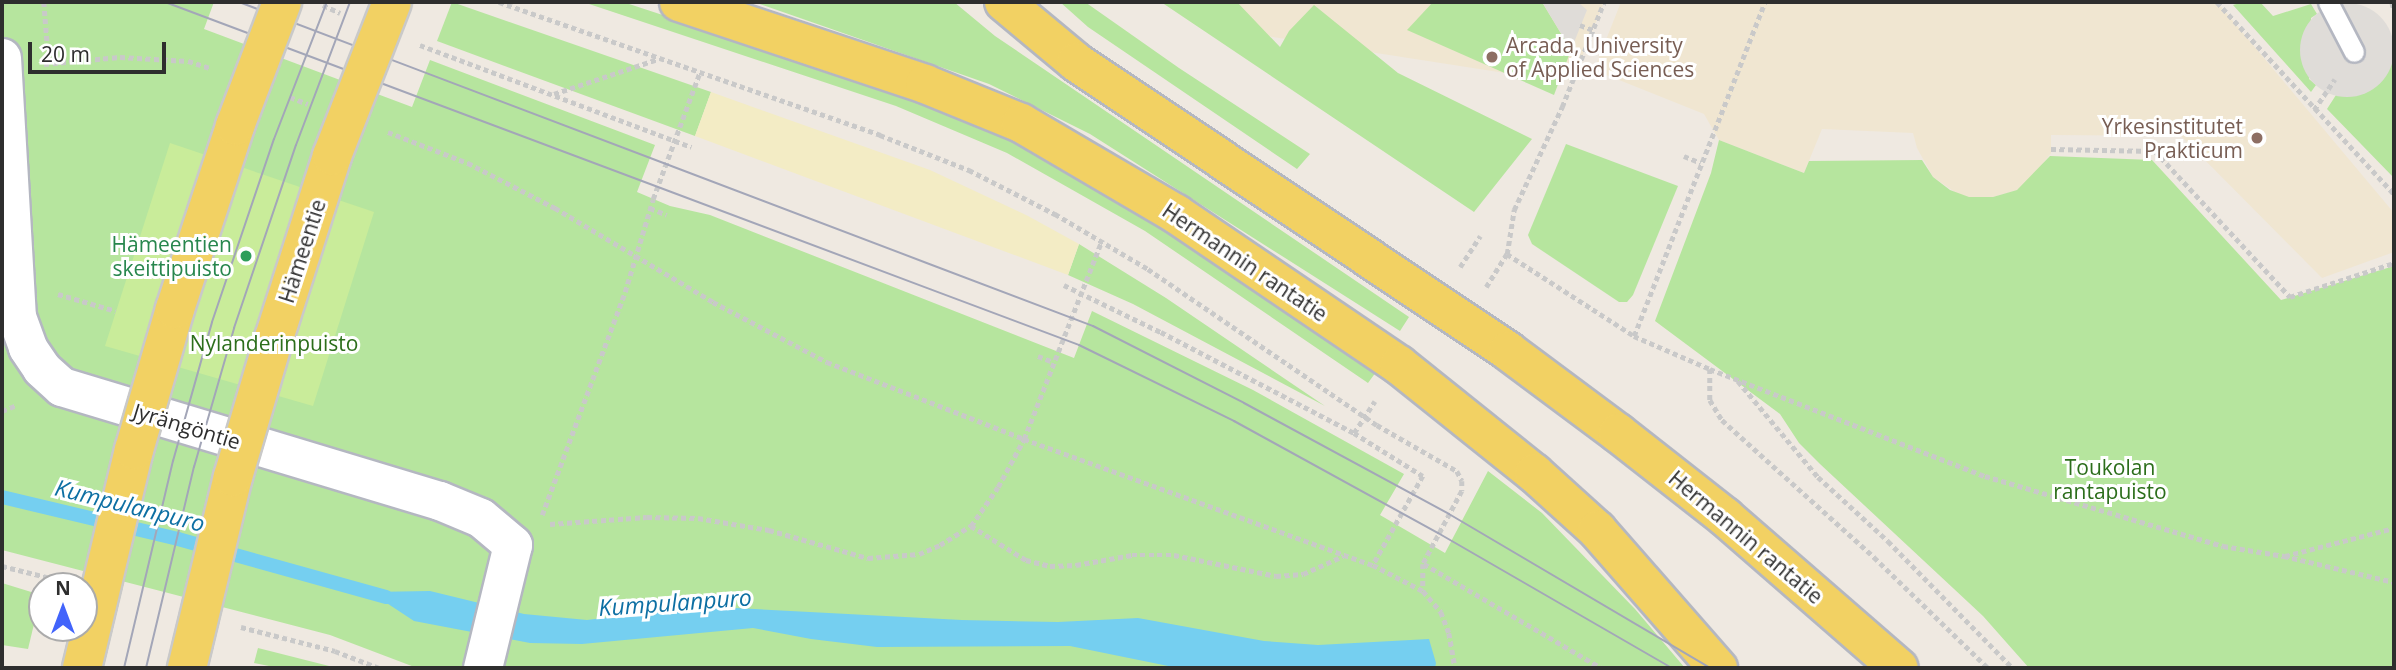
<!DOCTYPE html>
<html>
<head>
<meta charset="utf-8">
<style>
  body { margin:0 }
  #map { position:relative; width:2396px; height:670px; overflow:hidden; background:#efe9e1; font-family:"Open Sans",sans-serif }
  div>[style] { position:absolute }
  .education>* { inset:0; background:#f0e6d1 }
  .green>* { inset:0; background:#b6e59e }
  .sand>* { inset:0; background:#f3ecc5 }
  .pitch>* { inset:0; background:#c9ec9a }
  .plaza>* { inset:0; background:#dfdcd8 }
  .round { border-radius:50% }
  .water>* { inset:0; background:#75cff0 }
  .stream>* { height:14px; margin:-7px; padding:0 7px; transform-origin:7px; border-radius:7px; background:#75cff0 }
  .path>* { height:4.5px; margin-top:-2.25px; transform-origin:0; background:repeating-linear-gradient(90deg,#c9c9c9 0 5px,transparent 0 8.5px) }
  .roads { filter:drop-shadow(2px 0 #b4b7c1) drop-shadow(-2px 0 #b4b7c1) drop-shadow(0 2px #b4b7c1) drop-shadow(0 -2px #b4b7c1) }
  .service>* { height:19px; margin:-9.5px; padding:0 9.5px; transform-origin:9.5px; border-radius:9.5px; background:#fff }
  .minor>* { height:38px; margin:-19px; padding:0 19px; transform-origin:19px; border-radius:19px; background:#fff }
  .primary>* { height:38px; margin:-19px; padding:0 19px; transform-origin:19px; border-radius:19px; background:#f2d163 }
  .tram>* { height:2px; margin:-1px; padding:0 1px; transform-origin:1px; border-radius:1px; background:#a3a6b8 }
  .bridges { filter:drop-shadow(2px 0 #c9c9c9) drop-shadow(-2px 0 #c9c9c9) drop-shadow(0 2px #c9c9c9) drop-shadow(0 -2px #c9c9c9) }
  .primary-bridge>* { height:38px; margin:-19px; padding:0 19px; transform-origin:19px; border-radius:19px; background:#f2d163 }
  .dots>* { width:19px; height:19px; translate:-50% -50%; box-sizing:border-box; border:4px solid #fff; border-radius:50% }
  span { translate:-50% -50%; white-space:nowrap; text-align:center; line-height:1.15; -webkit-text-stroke:6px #fff; paint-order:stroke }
  .education-label { font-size:21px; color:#785e54 }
  .left { translate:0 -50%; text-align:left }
  .right { translate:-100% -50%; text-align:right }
  .leisure-label { font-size:21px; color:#27864d }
  .street-label { font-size:21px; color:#2e2e2e }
  .park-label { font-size:21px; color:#2c6e1b }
  .water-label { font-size:23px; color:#0d6fa3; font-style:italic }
  .frame { position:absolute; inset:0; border:4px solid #2e2e2e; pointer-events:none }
  .north { position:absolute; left:28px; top:572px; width:70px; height:70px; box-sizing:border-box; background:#fff; border:2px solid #ababab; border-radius:50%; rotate:0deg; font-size:19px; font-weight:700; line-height:28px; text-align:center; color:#2e2e2e }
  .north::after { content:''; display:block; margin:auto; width:24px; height:32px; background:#4264fb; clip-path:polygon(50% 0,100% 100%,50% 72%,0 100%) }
  .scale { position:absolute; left:28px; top:42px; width:138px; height:32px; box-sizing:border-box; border:4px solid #2e2e2e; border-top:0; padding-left:9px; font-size:21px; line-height:24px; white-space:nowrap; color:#2e2e2e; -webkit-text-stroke:5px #fff; paint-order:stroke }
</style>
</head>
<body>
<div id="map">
  <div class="education">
    <i style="clip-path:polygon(1230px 2px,1604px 2px,1573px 79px,1550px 80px,1260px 35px)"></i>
    <i style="clip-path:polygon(1621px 2px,2217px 2px,2394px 213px,2394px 252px,2322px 278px,2181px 136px,2051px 135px,2051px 153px,2036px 173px,2017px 190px,1993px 197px,1962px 197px,1933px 177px,1917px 148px,1913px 133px,1822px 129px,1804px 173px,1719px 140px,1704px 114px,1594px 70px)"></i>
  </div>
  <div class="green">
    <i style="clip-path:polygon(2px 2px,214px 2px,204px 29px,412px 107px,430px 60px,655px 145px,637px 192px,670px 206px,710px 215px,1074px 358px,1092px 311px,1253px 390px,1404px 474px,1380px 515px,1445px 553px,1488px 471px,1542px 513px,1635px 609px,1685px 668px,417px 668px,330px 635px,2px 550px)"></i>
    <i style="clip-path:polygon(452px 2px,711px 92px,695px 136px,437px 41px)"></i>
    <i style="clip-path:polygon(583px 2px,623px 2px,891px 90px,1012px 140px,1152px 218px,1376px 372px,1368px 383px,1145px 231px,1007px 153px,896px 106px)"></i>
    <i style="clip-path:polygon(754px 2px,954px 2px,995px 36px,1409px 317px,1400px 331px,1090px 134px,989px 84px)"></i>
    <i style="clip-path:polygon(1060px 2px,1085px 2px,1179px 68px,1310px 154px,1297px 169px,1088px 27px)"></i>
    <i style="clip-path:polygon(1161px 2px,1237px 2px,1280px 47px,1289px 31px,1314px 5px,1398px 73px,1532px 139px,1474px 212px)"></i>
    <i style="clip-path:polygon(1433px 2px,1542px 2px,1571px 50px,1554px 95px,1407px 30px)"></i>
    <i style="clip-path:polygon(2243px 2px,2260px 2px,2273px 16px,2311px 4px,2317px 14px,2311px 18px,2309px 79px,2316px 85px,2311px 92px,2233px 5px)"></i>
    <i style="clip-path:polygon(2393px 43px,2394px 46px,2394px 178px,2327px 109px,2336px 95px,2367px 92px,2393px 58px)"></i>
    <i style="clip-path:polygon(1719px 140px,1804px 173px,1809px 161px,1922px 160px,1933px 177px,1950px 190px,1969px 197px,1993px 197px,2017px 190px,2050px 156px,2152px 160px,2281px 300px,2394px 266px,2394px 668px,2029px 668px,1983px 616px,1820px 464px,1799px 443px,1780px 414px,1655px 321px,1711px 173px)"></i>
    <i style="clip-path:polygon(1566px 144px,1678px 186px,1633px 295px,1627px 302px,1619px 302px,1532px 244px,1528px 235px)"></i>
    <i style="clip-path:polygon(1079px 244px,1166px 298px,1325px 406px,1133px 304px,1068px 275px)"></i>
    <i style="clip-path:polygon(2px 583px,41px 595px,28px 649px,2px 645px)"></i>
    <i style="clip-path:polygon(258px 648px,337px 668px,279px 668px,254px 663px)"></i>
  </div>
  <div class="sand">
    <i style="clip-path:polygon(711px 92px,930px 170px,1028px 216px,1079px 244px,1068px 275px,695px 136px)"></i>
  </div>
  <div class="pitch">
    <i style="clip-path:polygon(170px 143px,374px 212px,313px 406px,105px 346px)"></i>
  </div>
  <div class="plaza">
    <i style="clip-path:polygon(1542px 2px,1578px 2px,1587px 10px,1571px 50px)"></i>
    <i class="round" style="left:2300px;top:3px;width:94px;height:94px"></i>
  </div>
  <div class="water">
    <i style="clip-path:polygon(430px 591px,524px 614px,587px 620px,698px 606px,962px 620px,1058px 622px,1138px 618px,1264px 641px,1318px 645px,1429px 639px,1436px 663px,1435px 668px,1178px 668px,1070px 646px,877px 647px,811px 639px,753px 628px,582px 644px,530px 643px,414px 621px,370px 592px)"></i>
  </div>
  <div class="stream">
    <i style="left:2px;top:497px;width:181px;rotate:13.4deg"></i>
    <i style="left:178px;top:539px;width:216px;rotate:15.6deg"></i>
  </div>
  <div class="path">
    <i style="left:44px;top:2px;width:51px;rotate:85.5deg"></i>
    <i style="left:499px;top:2px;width:404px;rotate:19.2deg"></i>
    <i style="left:880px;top:135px;width:96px;rotate:21.5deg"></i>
    <i style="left:969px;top:170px;width:97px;rotate:27.1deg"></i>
    <i style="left:1055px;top:214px;width:108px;rotate:30.6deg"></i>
    <i style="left:1148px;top:269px;width:277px;rotate:34.3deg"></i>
    <i style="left:1377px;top:425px;width:92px;rotate:29.9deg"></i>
    <i style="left:1457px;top:471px;width:11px;rotate:63deg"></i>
    <i style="left:1462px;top:481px;width:10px;rotate:90deg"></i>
    <i style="left:1462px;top:491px;width:83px;rotate:118.1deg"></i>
    <i style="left:1423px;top:564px;width:27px;rotate:90deg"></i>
    <i style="left:2217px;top:2px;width:261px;rotate:47.3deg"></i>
    <i style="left:2392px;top:2px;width:8px;rotate:76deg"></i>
    <i style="left:323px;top:5px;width:19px;rotate:25deg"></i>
    <i style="left:1580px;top:25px;width:14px;rotate:21deg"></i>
    <i style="left:420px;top:45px;width:290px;rotate:20.6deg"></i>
    <i style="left:44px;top:64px;width:76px;rotate:-5.3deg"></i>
    <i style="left:120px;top:57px;width:68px;rotate:3.4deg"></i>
    <i style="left:188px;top:61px;width:25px;rotate:18deg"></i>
    <i style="left:554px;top:94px;width:110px;rotate:-18.6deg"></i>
    <i style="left:290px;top:97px;width:19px;rotate:21deg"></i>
    <i style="left:2314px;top:110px;width:37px;rotate:-56deg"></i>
    <i style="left:388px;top:132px;width:86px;rotate:21.2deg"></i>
    <i style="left:468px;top:163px;width:98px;rotate:27.3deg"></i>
    <i style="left:555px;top:208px;width:184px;rotate:30.7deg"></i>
    <i style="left:713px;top:302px;width:129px;rotate:27.8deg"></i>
    <i style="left:827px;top:362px;width:212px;rotate:21.3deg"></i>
    <i style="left:1024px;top:439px;width:371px;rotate:19.9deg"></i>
    <i style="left:1373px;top:565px;width:56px;rotate:27.5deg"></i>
    <i style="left:1423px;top:591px;width:28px;rotate:49deg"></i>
    <i style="left:1441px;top:612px;width:22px;rotate:69deg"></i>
    <i style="left:1449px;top:633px;width:36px;rotate:80deg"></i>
    <i style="left:2051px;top:149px;width:104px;rotate:1.1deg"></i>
    <i style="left:2155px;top:151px;width:199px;rotate:47.2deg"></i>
    <i style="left:2290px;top:297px;width:109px;rotate:-18.1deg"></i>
    <i style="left:1684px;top:156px;width:18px;rotate:22deg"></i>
    <i style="left:650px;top:208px;width:18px;rotate:22deg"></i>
    <i style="left:1507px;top:254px;width:151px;rotate:32.8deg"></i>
    <i style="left:1634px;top:336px;width:83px;rotate:23.5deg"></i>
    <i style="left:1710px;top:369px;width:295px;rotate:21.3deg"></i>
    <i style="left:1985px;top:476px;width:248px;rotate:16.4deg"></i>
    <i style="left:2223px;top:546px;width:62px;rotate:9.3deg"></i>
    <i style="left:2284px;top:556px;width:113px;rotate:13.3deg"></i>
    <i style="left:1460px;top:267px;width:37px;rotate:-57deg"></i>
    <i style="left:1064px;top:285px;width:108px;rotate:25.9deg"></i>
    <i style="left:1161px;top:332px;width:218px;rotate:27.6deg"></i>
    <i style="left:1354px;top:433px;width:81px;rotate:31.9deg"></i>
    <i style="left:1423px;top:476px;width:102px;rotate:119.3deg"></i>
    <i style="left:1486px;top:287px;width:39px;rotate:-58deg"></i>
    <i style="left:1507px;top:254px;width:45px;rotate:-81deg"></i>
    <i style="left:1514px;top:210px;width:114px;rotate:-65deg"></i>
    <i style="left:1562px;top:107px;width:113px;rotate:-68.2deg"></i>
    <i style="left:58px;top:294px;width:60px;rotate:16.3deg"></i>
    <i style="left:1634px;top:336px;width:359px;rotate:-68.6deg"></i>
    <i style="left:1038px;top:356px;width:17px;rotate:21deg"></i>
    <i style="left:1710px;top:369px;width:31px;rotate:90deg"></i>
    <i style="left:1710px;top:400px;width:23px;rotate:59deg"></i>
    <i style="left:1722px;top:420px;width:205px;rotate:42deg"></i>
    <i style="left:1874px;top:557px;width:159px;rotate:44.2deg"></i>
    <i style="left:1738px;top:381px;width:125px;rotate:50.2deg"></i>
    <i style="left:1818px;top:477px;width:95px;rotate:42.4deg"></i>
    <i style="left:1888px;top:541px;width:178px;rotate:45.5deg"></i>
    <i style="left:2px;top:411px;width:16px;rotate:-22deg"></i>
    <i style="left:1354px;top:433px;width:38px;rotate:-57deg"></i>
    <i style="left:542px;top:515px;width:238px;rotate:-69.6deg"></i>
    <i style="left:625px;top:292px;width:97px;rotate:-73.2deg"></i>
    <i style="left:653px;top:199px;width:135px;rotate:-69.7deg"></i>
    <i style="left:550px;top:524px;width:97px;rotate:-4.1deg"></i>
    <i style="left:647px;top:517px;width:51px;rotate:1.1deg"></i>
    <i style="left:698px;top:518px;width:72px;rotate:9.6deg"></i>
    <i style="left:769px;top:530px;width:103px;rotate:15.8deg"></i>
    <i style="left:868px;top:558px;width:51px;rotate:-4.5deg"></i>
    <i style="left:919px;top:554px;width:23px;rotate:-23deg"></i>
    <i style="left:940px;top:545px;width:36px;rotate:-32deg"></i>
    <i style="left:971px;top:526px;width:47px;rotate:-55.3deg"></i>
    <i style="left:998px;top:487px;width:55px;rotate:-61.6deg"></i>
    <i style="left:1024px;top:439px;width:214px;rotate:-68.6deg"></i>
    <i style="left:971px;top:526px;width:65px;rotate:31.7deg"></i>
    <i style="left:1026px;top:560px;width:25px;rotate:14deg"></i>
    <i style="left:1050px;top:566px;width:26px;rotate:-2deg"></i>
    <i style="left:1076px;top:565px;width:57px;rotate:-10.1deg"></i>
    <i style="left:1132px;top:555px;width:42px"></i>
    <i style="left:1174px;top:555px;width:104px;rotate:11.6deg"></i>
    <i style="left:1276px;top:576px;width:27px;rotate:-4deg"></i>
    <i style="left:1303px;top:574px;width:44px;rotate:-24.2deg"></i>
    <i style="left:2285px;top:556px;width:113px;rotate:-14.4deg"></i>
    <i style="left:1424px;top:564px;width:205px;rotate:30.4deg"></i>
    <i style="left:2px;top:566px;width:59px;rotate:13.8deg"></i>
    <i style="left:241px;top:627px;width:97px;rotate:14.3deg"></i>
    <i style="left:335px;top:651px;width:47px;rotate:21.1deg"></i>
  </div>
  <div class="roads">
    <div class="service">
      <i style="left:2328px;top:2px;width:56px;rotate:62.5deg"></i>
    </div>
    <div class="minor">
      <i style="left:2px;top:58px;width:259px;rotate:86.7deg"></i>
      <i style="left:17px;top:317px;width:33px;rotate:70deg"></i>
      <i style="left:28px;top:348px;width:25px;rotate:56deg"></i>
      <i style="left:42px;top:369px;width:27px;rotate:42deg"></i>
      <i style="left:62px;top:387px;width:395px;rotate:16.8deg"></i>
      <i style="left:440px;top:501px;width:44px;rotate:22.5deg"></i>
      <i style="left:481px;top:518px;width:42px;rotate:40.2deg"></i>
      <i style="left:513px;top:545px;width:127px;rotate:103.7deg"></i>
    </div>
    <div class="primary">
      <i style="left:679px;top:2px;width:259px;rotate:18.4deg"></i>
      <i style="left:925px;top:84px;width:104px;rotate:22.1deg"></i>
      <i style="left:1021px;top:123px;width:180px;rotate:30.4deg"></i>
      <i style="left:1176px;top:214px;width:269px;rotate:34.1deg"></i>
      <i style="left:1399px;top:365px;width:173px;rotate:38.7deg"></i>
      <i style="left:1534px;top:473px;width:85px;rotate:42.1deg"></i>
      <i style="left:1597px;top:530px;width:184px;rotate:48.8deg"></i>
      <i style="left:1004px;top:2px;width:94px;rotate:39.8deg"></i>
      <i style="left:1076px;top:62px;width:520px;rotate:33.78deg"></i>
      <i style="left:1508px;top:351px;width:137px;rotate:36.7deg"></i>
      <i style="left:1618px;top:433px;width:136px;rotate:38.1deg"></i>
      <i style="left:1725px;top:517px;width:230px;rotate:41deg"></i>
    </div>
  </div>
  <div class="tram">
    <i style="left:165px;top:2px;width:976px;rotate:20.57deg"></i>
    <i style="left:1079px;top:345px;width:173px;rotate:26.1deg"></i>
    <i style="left:1234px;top:421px;width:233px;rotate:28.8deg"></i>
    <i style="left:1438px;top:533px;width:270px;rotate:30deg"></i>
    <i style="left:239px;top:2px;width:913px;rotate:20.78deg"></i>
    <i style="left:1093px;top:326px;width:169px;rotate:27deg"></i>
    <i style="left:1244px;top:403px;width:233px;rotate:28.4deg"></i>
    <i style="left:1449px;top:514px;width:303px;rotate:30.5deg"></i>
    <i style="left:124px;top:668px;width:213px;rotate:-76.7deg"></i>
    <i style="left:173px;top:461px;width:144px;rotate:-74.3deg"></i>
    <i style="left:212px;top:322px;width:193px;rotate:-71.3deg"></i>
    <i style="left:274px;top:139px;width:147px;rotate:-68.9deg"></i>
    <i style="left:146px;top:668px;width:207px;rotate:-76.6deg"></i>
    <i style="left:194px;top:467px;width:145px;rotate:-73.9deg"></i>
    <i style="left:234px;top:328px;width:193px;rotate:-71.3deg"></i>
    <i style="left:296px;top:145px;width:153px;rotate:-69.3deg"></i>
  </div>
  <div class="bridges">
    <div class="primary-bridge">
      <i style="left:82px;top:668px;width:224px;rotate:-76.6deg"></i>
      <i style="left:134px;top:450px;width:147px;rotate:-73.8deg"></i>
      <i style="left:175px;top:309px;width:193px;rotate:-71.8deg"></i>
      <i style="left:235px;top:126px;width:133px;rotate:-69.2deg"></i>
      <i style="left:187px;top:668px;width:196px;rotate:-76.5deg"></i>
      <i style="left:233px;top:477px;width:145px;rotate:-73.6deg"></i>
      <i style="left:274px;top:338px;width:191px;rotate:-72.3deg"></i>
      <i style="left:332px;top:156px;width:165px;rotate:-68.7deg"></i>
    </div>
  </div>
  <div class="dots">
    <i style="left:1492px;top:57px;background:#8d6e63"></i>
    <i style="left:2257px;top:138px;background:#8d6e63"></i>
    <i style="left:246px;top:256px;background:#2e9e5b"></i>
  </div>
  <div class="education-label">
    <span class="left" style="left:1506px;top:57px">Arcada, University<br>of Applied Sciences</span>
    <span class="right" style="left:2243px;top:138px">Yrkesinstitutet<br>Prakticum</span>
  </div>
  <div class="leisure-label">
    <span class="right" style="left:232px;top:256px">Hämeentien<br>skeittipuisto</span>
  </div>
  <div class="street-label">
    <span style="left:302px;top:251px;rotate:-72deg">Hämeentie</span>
    <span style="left:1245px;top:262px;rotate:34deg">Hermannin rantatie</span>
    <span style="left:187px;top:426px;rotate:17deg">Jyrängöntie</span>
    <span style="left:1746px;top:537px;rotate:40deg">Hermannin rantatie</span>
  </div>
  <div class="park-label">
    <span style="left:274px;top:343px">Nylanderinpuisto</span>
    <span style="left:2110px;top:479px">Toukolan<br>rantapuisto</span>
  </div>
  <div class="water-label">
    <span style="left:130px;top:505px;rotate:14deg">Kumpulanpuro</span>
    <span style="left:675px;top:602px;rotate:-4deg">Kumpulanpuro</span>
  </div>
  <div class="frame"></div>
  <div class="north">N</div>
  <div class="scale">20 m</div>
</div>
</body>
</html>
